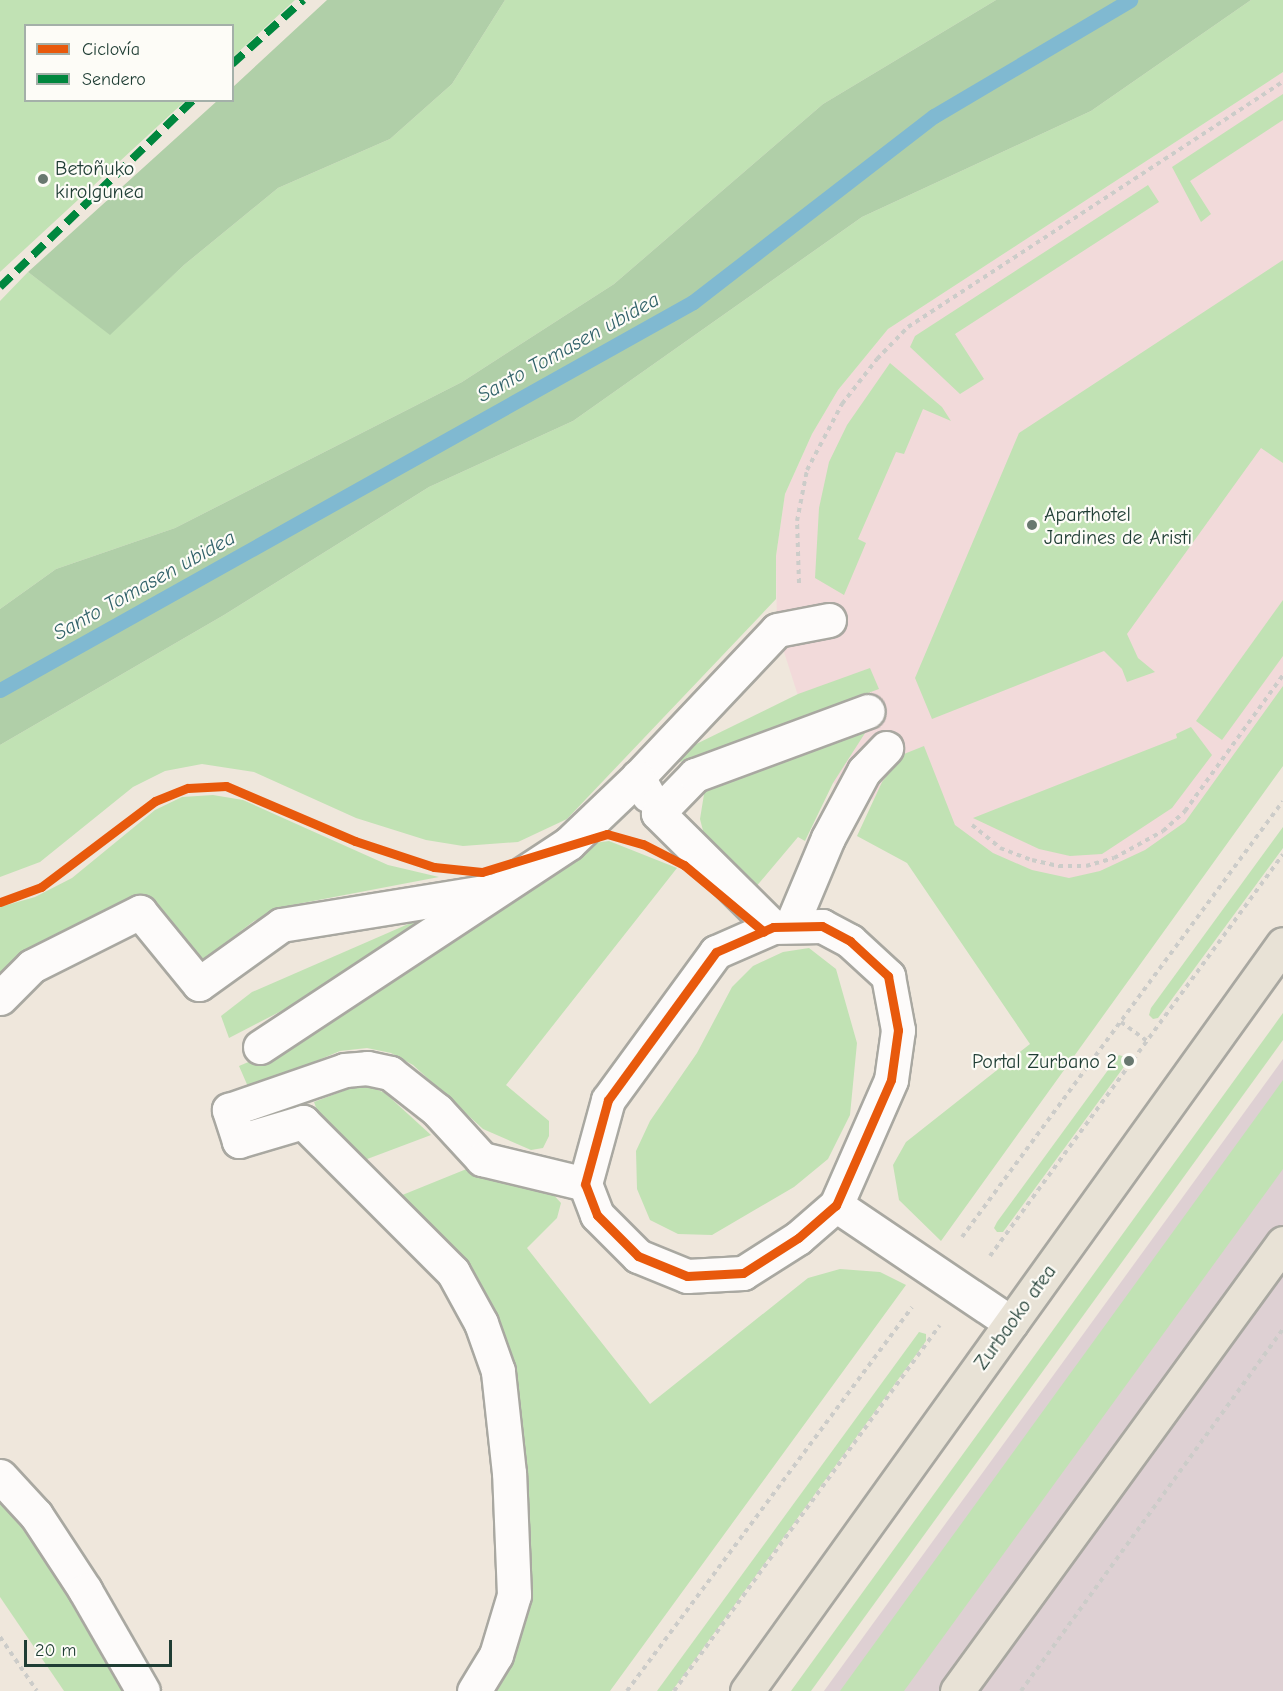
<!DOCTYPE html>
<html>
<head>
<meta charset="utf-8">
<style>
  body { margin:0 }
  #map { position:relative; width:1283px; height:1691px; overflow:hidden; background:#efe7dc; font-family:"Comic Neue",sans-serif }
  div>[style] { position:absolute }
  .built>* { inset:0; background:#f2dada }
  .industrial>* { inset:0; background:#ded0d3 }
  .green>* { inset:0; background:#c1e2b4 }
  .forest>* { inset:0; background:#b0cfa8 }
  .stream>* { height:15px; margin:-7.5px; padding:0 7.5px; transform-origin:7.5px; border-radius:7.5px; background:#80b9d1 }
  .path>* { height:4px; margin-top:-2px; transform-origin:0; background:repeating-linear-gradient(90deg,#ccccc9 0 4.5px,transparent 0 9px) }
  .roads { filter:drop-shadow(2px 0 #a9a8a1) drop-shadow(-2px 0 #a9a8a1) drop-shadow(0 2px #a9a8a1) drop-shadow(0 -2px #a9a8a1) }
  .minor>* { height:33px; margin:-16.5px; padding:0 16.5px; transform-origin:16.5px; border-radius:16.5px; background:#fdfbfa }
  .major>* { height:33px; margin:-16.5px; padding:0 16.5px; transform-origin:16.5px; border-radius:16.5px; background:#e8e2d6 }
  .quiet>* { height:8px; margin-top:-4px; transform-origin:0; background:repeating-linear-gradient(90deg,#00873e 0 15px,transparent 0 23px) }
  .cycleway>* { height:9px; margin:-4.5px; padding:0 4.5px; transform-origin:4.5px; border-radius:4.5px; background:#e8590c }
  .dots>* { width:16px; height:16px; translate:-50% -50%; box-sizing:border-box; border:3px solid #fdfcf7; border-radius:50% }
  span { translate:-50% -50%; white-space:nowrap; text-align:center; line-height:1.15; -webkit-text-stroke:4.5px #fdfcf7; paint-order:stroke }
  .poi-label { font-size:20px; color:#1f3d34 }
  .left { translate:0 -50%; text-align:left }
  .right { translate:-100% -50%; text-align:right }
  .street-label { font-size:20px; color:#1f3d34 }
  .water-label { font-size:21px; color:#306169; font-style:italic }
  .legend { position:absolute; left:24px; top:24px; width:210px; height:78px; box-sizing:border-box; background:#fdfcf7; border:2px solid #a4b0a9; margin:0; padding:8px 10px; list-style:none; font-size:18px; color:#1f3d34 }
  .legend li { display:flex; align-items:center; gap:12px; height:30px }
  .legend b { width:30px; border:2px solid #a4b0a9 }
  .scale { position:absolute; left:24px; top:1640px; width:148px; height:27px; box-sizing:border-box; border:3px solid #1f3d34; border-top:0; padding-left:8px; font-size:18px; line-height:21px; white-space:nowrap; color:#1f3d34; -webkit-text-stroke:4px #fdfcf7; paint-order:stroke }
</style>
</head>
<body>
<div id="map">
  <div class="built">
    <i style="clip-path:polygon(1283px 72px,1283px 723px,1178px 868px,1058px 919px,883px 782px,873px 800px,833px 783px,809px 730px,777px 630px,776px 556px,785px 494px,812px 434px,838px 390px,888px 329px)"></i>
  </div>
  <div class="industrial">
    <i style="clip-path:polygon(1283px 1059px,1283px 1691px,824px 1691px)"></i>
  </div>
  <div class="green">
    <i style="clip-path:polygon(0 0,295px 0,233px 57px,232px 26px,26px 26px,26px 100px,185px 101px,0 272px)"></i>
    <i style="clip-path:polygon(505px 0,996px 0,823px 104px,614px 284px,462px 382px,175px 528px,56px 569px,0 609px,0 301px,28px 272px,110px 334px,184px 265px,278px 188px,390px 139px,452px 84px)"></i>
    <i style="clip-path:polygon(1251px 0,1283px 0,1283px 72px,888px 329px,838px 390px,812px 434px,785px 494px,776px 556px,776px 599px,567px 819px,518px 842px,463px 846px,426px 840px,356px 818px,254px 772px,202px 764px,165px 771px,133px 787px,40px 862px,0 877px,0 745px,224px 615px,429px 487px,573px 421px,862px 217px,1091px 111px)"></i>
    <i style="clip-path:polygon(1283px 94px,1283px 120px,1190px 181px,1211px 214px,1201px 222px,1172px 167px)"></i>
    <i style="clip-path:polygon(1148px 185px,1159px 202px,955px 334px,984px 379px,960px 394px,910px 347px,915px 336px)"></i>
    <i style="clip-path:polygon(1283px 260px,1283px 463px,1261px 448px,1127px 634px,1138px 658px,1155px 672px,1127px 682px,1122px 669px,1104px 651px,932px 719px,915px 678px,1019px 433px)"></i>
    <i style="clip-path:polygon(890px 363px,942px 407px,951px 421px,923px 409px,904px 454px,896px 452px,858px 539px,866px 543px,844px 595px,815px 578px,819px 508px,829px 462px,847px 425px)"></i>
    <i style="clip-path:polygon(1283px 600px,1283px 656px,1222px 740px,1196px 721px)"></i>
    <i style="clip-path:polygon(870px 668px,879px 689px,677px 763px,684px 750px,798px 694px)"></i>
    <i style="clip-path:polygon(1283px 686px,1283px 766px,941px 1241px,899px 1200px,893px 1165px,906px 1142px,1030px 1044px,907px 863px,857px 836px,882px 782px,904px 754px,924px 746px,955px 825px,993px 853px,1032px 870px,1069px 878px,1100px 871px,1145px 850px,1185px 822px)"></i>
    <i style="clip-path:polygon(1191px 727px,1212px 755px,1172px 808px,1102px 854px,1070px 856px,1039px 849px,973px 818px,1177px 738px,1176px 734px)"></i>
    <i style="clip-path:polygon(867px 730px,833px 783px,805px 841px,798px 837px,755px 888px,708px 850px,700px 819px,705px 788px)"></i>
    <i style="clip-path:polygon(213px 795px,243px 800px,388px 865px,439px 877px,292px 905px,254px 921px,199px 963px,149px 903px,0 985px,0 907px,35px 897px,72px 878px,155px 810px,182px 797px)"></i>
    <i style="clip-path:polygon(1283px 827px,1283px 848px,1158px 1018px,1153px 1019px,1149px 1015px,1151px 1008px)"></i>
    <i style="clip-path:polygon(609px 841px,677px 868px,506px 1085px,549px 1121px,549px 1136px,543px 1148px,531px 1150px,483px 1129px,413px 1065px,391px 1053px,367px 1048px,340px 1051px,249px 1089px,239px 1066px,289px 1045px,587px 844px)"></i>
    <i style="clip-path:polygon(429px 915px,289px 1007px,229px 1038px,221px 1016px,252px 992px)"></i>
    <i style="clip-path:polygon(809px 948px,836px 969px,857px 1043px,850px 1115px,828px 1159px,794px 1187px,712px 1235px,678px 1234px,650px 1220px,637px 1189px,636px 1151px,650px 1121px,697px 1053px,732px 987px,753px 966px,783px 952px)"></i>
    <i style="clip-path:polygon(1283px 1013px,1283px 1040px,811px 1691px,791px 1691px)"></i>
    <i style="clip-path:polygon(1119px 1055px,1125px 1057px,1126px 1064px,1003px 1232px,997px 1232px,994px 1228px,997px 1222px)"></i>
    <i style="clip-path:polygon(1283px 1080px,1283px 1169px,904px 1691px,840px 1691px)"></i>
    <i style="clip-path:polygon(371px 1087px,385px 1093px,431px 1135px,354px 1164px,322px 1124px,314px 1102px,351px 1088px)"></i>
    <i style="clip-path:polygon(469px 1168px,509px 1183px,551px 1192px,561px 1203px,557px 1218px,527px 1248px,650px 1404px,808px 1278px,840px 1269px,880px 1272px,906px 1285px,610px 1691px,486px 1691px,499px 1668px,501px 1347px,390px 1200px)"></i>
    <i style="clip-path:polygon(919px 1332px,926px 1334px,926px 1341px,672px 1691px,657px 1691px)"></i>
    <i style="clip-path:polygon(0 1490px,26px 1519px,130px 1691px,64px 1691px,0 1597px)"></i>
  </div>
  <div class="forest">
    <i style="clip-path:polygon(327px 0,505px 0,452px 84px,390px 139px,278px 188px,184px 265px,110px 335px,28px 272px,217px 101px,232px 100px,233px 87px)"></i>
    <i style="clip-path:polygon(996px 0,1251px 0,1091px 111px,862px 217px,573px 421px,429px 487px,224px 615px,0 745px,0 609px,56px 569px,175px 528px,462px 382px,614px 284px,823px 104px)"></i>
  </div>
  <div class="stream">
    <i style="left:0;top:690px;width:794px;rotate:-29.24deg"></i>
    <i style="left:693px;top:302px;width:304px;rotate:-37.7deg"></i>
    <i style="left:934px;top:116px;width:228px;rotate:-30.6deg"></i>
  </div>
  <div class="path">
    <i style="left:799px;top:583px;width:62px;rotate:-91.8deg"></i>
    <i style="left:797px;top:521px;width:52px;rotate:-78.9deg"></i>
    <i style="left:807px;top:470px;width:75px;rotate:-62.1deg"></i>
    <i style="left:842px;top:404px;width:57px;rotate:-52.1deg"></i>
    <i style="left:877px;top:359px;width:45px;rotate:-45.9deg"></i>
    <i style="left:908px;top:327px;width:448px;rotate:-33.2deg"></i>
    <i style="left:972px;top:825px;width:36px;rotate:39deg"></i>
    <i style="left:1000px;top:848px;width:34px;rotate:21deg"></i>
    <i style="left:1032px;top:860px;width:28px;rotate:13deg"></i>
    <i style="left:1059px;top:866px;width:27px"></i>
    <i style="left:1086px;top:866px;width:29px;rotate:-16deg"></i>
    <i style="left:1114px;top:858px;width:56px;rotate:-28.9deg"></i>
    <i style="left:1163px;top:831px;width:30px;rotate:-42deg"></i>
    <i style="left:1185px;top:811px;width:168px;rotate:-54.2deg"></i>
    <i style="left:1121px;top:1022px;width:32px;rotate:36deg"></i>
    <i style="left:962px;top:1237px;width:541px;rotate:-53.64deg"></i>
    <i style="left:990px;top:1256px;width:497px;rotate:-53.9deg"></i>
    <i style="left:0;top:1637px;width:65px;rotate:55.6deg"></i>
    <i style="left:627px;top:1691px;width:478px;rotate:-53.4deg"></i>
    <i style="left:674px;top:1691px;width:452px;rotate:-54deg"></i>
    <i style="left:1021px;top:1691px;width:447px;rotate:-54.1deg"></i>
  </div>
  <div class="roads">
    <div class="minor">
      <i style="left:648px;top:795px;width:21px;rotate:-119deg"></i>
      <i style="left:638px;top:777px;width:202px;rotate:-46.6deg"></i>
      <i style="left:777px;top:630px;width:53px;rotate:-10.9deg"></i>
      <i style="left:791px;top:926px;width:95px;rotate:-67.2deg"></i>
      <i style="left:828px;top:838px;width:76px;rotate:-61.8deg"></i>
      <i style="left:864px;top:771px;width:32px;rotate:-46deg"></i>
      <i style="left:822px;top:926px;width:32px;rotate:28deg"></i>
      <i style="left:850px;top:941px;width:52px;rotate:42.6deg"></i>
      <i style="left:888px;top:976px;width:55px;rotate:79.5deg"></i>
      <i style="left:898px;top:1030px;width:50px;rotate:98deg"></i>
      <i style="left:891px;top:1080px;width:137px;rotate:113.7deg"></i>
      <i style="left:836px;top:1205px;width:50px;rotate:139deg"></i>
      <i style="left:798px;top:1238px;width:65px;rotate:147.5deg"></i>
      <i style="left:743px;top:1273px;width:56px;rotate:176.9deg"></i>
      <i style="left:687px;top:1276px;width:53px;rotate:-157.8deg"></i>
      <i style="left:638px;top:1256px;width:58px;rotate:-135deg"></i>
      <i style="left:597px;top:1215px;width:33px;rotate:-111deg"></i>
      <i style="left:585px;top:1184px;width:87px;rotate:-74.7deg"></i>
      <i style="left:608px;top:1100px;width:183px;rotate:-53.9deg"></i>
      <i style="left:716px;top:952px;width:62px;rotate:-23.7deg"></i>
      <i style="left:773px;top:927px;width:49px;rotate:-1.2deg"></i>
      <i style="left:773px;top:927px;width:162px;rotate:-135.3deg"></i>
      <i style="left:658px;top:813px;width:53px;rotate:-45.8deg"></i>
      <i style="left:695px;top:775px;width:184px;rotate:-20.3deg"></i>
      <i style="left:0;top:998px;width:45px;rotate:-45deg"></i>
      <i style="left:32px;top:966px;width:121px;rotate:-26.6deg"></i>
      <i style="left:140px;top:912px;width:93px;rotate:50.7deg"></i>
      <i style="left:199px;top:984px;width:101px;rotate:-35.7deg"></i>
      <i style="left:281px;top:925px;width:218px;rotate:-9.2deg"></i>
      <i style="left:260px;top:1047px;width:370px;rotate:-33.4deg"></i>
      <i style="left:569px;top:843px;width:95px;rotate:-43.7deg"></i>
      <i style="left:836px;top:1205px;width:211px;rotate:34deg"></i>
      <i style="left:0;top:1476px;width:53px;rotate:47.3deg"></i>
      <i style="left:36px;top:1515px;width:90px;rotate:56.8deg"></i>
      <i style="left:85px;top:1590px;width:116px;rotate:60.1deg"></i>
      <i style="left:474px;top:1691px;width:42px;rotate:-58.6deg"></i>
      <i style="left:496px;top:1655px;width:63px;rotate:-73.3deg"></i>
      <i style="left:514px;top:1595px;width:122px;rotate:-92.3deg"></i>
      <i style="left:509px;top:1473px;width:103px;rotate:-96.2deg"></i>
      <i style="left:498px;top:1371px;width:51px;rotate:-109.5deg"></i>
      <i style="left:481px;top:1323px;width:58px;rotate:-118.8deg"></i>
      <i style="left:453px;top:1272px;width:212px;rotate:-135deg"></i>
      <i style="left:303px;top:1122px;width:67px;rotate:163.5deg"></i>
      <i style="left:239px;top:1141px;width:33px;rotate:-108deg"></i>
      <i style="left:229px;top:1110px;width:123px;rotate:-19deg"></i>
      <i style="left:345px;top:1070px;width:22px;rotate:-5deg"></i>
      <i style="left:367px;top:1068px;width:24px;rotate:12deg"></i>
      <i style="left:390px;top:1073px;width:60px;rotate:38.2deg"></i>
      <i style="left:437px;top:1110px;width:67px;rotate:47.4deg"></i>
      <i style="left:482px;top:1159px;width:106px;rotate:13.6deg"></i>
    </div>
    <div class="major">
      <i style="left:747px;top:1691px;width:919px;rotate:-54.34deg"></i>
      <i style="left:957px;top:1691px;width:554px;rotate:-53.96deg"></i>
    </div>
  </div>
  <div class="quiet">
    <i style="left:232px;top:64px;width:96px;rotate:-42deg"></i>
    <i style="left:0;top:287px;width:269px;rotate:-44.1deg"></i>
  </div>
  <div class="cycleway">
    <i style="left:0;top:902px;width:44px;rotate:-20.1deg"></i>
    <i style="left:41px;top:887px;width:143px;rotate:-37deg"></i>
    <i style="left:155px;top:801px;width:35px;rotate:-22deg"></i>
    <i style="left:188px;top:788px;width:38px;rotate:-3deg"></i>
    <i style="left:226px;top:786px;width:140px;rotate:23.1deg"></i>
    <i style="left:355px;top:841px;width:83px;rotate:18.2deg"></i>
    <i style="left:434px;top:867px;width:48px;rotate:5.9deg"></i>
    <i style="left:482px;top:872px;width:131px;rotate:-16.9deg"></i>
    <i style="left:607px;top:834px;width:37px;rotate:16deg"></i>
    <i style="left:643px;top:844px;width:46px;rotate:27.1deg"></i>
    <i style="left:684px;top:865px;width:104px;rotate:39.9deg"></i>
    <i style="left:822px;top:926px;width:32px;rotate:28deg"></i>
    <i style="left:850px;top:941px;width:52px;rotate:42.6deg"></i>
    <i style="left:888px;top:976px;width:55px;rotate:79.5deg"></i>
    <i style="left:898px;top:1030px;width:50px;rotate:98deg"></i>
    <i style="left:891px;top:1080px;width:137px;rotate:113.7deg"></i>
    <i style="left:836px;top:1205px;width:50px;rotate:139deg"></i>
    <i style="left:798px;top:1238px;width:65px;rotate:147.5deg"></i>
    <i style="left:743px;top:1273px;width:56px;rotate:176.9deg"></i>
    <i style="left:687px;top:1276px;width:53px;rotate:-157.8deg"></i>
    <i style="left:638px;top:1256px;width:58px;rotate:-135deg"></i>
    <i style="left:597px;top:1215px;width:33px;rotate:-111deg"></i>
    <i style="left:585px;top:1184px;width:87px;rotate:-74.7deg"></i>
    <i style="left:608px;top:1100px;width:183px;rotate:-53.9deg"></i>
    <i style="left:716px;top:952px;width:62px;rotate:-23.7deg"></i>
    <i style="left:773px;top:927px;width:49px;rotate:-1.2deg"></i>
  </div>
  <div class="dots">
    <i style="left:43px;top:179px;background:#68786f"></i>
    <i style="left:1032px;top:525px;background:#68786f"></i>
    <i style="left:1129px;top:1061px;background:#68786f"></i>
  </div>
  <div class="poi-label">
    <span class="left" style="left:55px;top:180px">Betoñuko<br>kirolgunea</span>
    <span class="left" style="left:1044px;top:526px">Aparthotel<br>Jardines de Aristi</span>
    <span class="right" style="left:1117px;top:1061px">Portal Zurbano 2</span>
  </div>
  <div class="street-label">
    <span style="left:1015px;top:1317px;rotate:-54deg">Zurbaoko atea</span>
  </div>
  <div class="water-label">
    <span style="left:568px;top:347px;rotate:-29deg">Santo Tomasen ubidea</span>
    <span style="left:144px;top:585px;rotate:-29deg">Santo Tomasen ubidea</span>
  </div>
  <ul class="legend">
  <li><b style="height:8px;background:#e8590c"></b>Ciclovía</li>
  <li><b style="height:8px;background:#00873e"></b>Sendero</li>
  </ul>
  <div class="scale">20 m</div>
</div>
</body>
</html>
